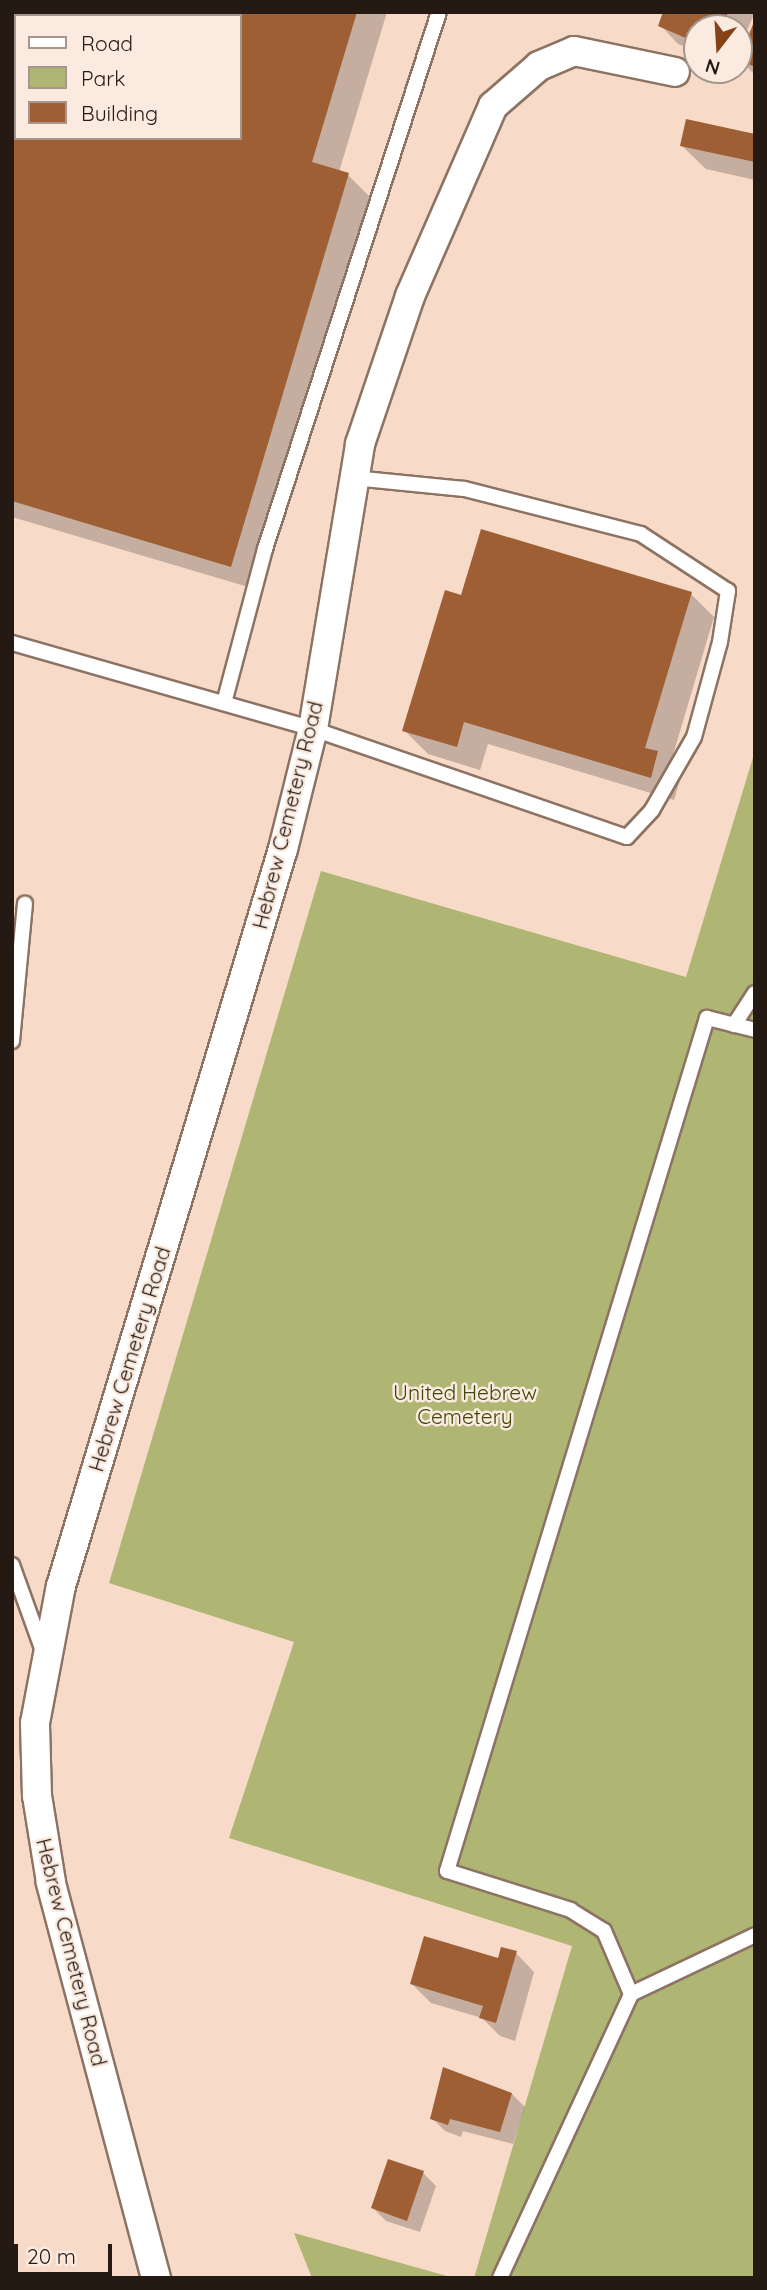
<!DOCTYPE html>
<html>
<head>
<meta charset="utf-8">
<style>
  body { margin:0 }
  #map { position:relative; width:767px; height:2290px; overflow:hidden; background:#f7dac8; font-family:Quicksand,sans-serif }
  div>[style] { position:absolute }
  .green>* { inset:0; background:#afb674 }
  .shadow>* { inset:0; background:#0003 }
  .building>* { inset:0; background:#9d5f33 }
  .roads { filter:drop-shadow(2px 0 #8c7363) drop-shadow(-2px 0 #8c7363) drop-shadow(0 2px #8c7363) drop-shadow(0 -2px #8c7363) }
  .service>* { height:14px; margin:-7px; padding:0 7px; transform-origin:7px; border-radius:7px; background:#fff }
  .minor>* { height:28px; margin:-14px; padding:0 14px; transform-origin:14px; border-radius:14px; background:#fff }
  span { translate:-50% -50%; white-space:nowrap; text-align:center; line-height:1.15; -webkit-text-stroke:5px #fbeadf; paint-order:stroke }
  .street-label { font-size:21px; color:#241a13 }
  .park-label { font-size:21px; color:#42460a }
  .frame { position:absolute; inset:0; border:14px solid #241a13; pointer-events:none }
  .legend { position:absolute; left:14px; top:14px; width:228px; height:126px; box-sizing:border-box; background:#fbeadf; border:2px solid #a5978d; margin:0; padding:9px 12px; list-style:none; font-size:21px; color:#241a13 }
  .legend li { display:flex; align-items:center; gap:14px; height:35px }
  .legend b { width:35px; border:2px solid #a5978d }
  .north { position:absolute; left:683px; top:14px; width:70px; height:70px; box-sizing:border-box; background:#fbeadf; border:2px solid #a5978d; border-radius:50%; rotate:197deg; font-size:19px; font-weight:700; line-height:28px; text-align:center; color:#241a13 }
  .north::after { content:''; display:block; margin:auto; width:24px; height:32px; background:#864117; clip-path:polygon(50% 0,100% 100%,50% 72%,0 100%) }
  .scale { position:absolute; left:14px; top:2244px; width:98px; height:32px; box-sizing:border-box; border:4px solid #241a13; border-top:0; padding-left:9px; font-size:21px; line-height:24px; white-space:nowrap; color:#241a13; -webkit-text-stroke:5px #fbeadf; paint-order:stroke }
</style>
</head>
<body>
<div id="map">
  <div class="green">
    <i style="clip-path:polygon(755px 751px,755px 2278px,474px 2278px,572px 1946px,229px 1838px,294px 1642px,109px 1583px,321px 871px,686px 977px)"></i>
    <i style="clip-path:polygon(294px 2233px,454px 2278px,312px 2278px)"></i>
  </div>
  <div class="shadow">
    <i style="clip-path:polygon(evenodd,12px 12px,387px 12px,339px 172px,348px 175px,371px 198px,255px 589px,12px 517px,12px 12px,16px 16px,240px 16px,240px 138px,16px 138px,16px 16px)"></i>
    <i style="clip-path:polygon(665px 12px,755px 12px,739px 49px,739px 28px,697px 28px,697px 52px,678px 44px,660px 25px)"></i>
    <i style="clip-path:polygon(755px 23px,755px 75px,739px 59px)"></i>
    <i style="clip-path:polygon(755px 136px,755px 180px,706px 169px,682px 146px)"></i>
    <i style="clip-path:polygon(691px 594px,714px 617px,670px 765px,681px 776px,674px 800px,488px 744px,480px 770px,428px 754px,404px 730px,463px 597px)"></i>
    <i style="clip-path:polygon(516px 1953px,534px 1972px,515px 2041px,500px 2036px,482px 2018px,431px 2003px,412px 1984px)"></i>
    <i style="clip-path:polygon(512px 2094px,525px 2107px,513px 2144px,463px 2131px,461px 2137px,445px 2131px,432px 2118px)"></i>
    <i style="clip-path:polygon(423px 2173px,436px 2186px,420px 2232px,386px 2221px,373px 2208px)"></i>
  </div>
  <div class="building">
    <i style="clip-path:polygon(evenodd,12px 12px,357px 12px,312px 162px,349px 173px,231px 567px,12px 501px,12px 12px,16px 16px,240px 16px,240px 138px,16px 138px,16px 16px)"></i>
    <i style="clip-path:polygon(663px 12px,728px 12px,721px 28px,697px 28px,697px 43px,658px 26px)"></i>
    <i style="clip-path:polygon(755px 19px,755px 67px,739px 60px)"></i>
    <i style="clip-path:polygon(686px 119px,755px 134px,755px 162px,680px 146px)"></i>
    <i style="clip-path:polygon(481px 529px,692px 592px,645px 748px,658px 751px,651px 778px,464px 722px,457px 747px,402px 731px,445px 590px,461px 595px)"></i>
    <i style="clip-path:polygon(424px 1936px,498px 1958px,501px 1947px,517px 1951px,496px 2023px,479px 2018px,483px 2006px,410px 1984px)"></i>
    <i style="clip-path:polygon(443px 2067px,512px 2093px,500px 2132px,450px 2119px,448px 2125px,430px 2119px)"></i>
    <i style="clip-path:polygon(388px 2159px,424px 2171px,407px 2221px,371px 2208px)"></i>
  </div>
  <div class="roads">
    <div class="service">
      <i style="left:12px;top:643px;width:313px;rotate:15.9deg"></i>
      <i style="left:313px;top:729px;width:332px;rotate:19deg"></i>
      <i style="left:627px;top:837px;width:37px;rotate:-47deg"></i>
      <i style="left:652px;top:810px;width:84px;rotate:-60.1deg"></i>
      <i style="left:694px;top:737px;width:98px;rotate:-74.7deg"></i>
      <i style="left:720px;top:642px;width:52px;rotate:-81.1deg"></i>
      <i style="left:728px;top:591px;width:104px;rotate:-146.8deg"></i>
      <i style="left:641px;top:534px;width:183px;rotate:-165.7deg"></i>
      <i style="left:464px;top:489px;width:111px;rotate:-174.3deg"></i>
      <i style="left:224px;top:703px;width:159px;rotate:-75.1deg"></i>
      <i style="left:265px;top:549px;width:564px;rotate:-72.05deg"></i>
      <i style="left:734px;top:1025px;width:38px;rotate:-57deg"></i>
      <i style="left:12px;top:1041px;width:138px;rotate:-84.6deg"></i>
      <i style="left:12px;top:1565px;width:95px;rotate:70.2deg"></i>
      <i style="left:631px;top:1994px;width:69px;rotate:-113.2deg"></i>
      <i style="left:604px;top:1931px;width:39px;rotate:-148deg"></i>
      <i style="left:571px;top:1910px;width:130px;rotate:-162.5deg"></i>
      <i style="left:447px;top:1871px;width:892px;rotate:-73.05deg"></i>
      <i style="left:707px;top:1018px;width:49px;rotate:14deg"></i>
      <i style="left:500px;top:2278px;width:313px;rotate:-65.2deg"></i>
      <i style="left:631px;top:1994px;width:137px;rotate:-25.4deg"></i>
    </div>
    <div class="minor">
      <i style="left:156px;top:2278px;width:410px;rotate:-104.9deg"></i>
      <i style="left:51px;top:1882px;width:87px;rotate:-99.2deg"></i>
      <i style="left:37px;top:1796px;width:73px;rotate:-91.6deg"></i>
      <i style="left:35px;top:1723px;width:139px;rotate:-79.3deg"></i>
      <i style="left:61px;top:1586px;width:770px;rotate:-73.24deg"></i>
      <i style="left:283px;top:849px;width:124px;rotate:-76deg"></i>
      <i style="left:313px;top:729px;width:289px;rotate:-80.6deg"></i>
      <i style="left:360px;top:444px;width:156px;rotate:-71.3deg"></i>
      <i style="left:410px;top:296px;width:207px;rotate:-66.4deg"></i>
      <i style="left:493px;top:106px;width:61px;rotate:-41deg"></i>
      <i style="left:539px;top:66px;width:38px;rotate:-23deg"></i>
      <i style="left:574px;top:51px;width:103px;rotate:11.7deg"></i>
    </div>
  </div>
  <div class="street-label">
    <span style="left:287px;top:815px;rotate:-76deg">Hebrew Cemetery Road</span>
    <span style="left:129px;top:1359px;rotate:-73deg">Hebrew Cemetery Road</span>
    <span style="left:72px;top:1952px;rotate:76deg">Hebrew Cemetery Road</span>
  </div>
  <div class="park-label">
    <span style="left:465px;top:1404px">United Hebrew<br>Cemetery</span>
  </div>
  <div class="frame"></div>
  <ul class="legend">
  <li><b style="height:9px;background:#fff"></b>Road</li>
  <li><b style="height:19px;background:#afb674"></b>Park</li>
  <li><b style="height:19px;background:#9d5f33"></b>Building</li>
  </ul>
  <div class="north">N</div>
  <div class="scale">20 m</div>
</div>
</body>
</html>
